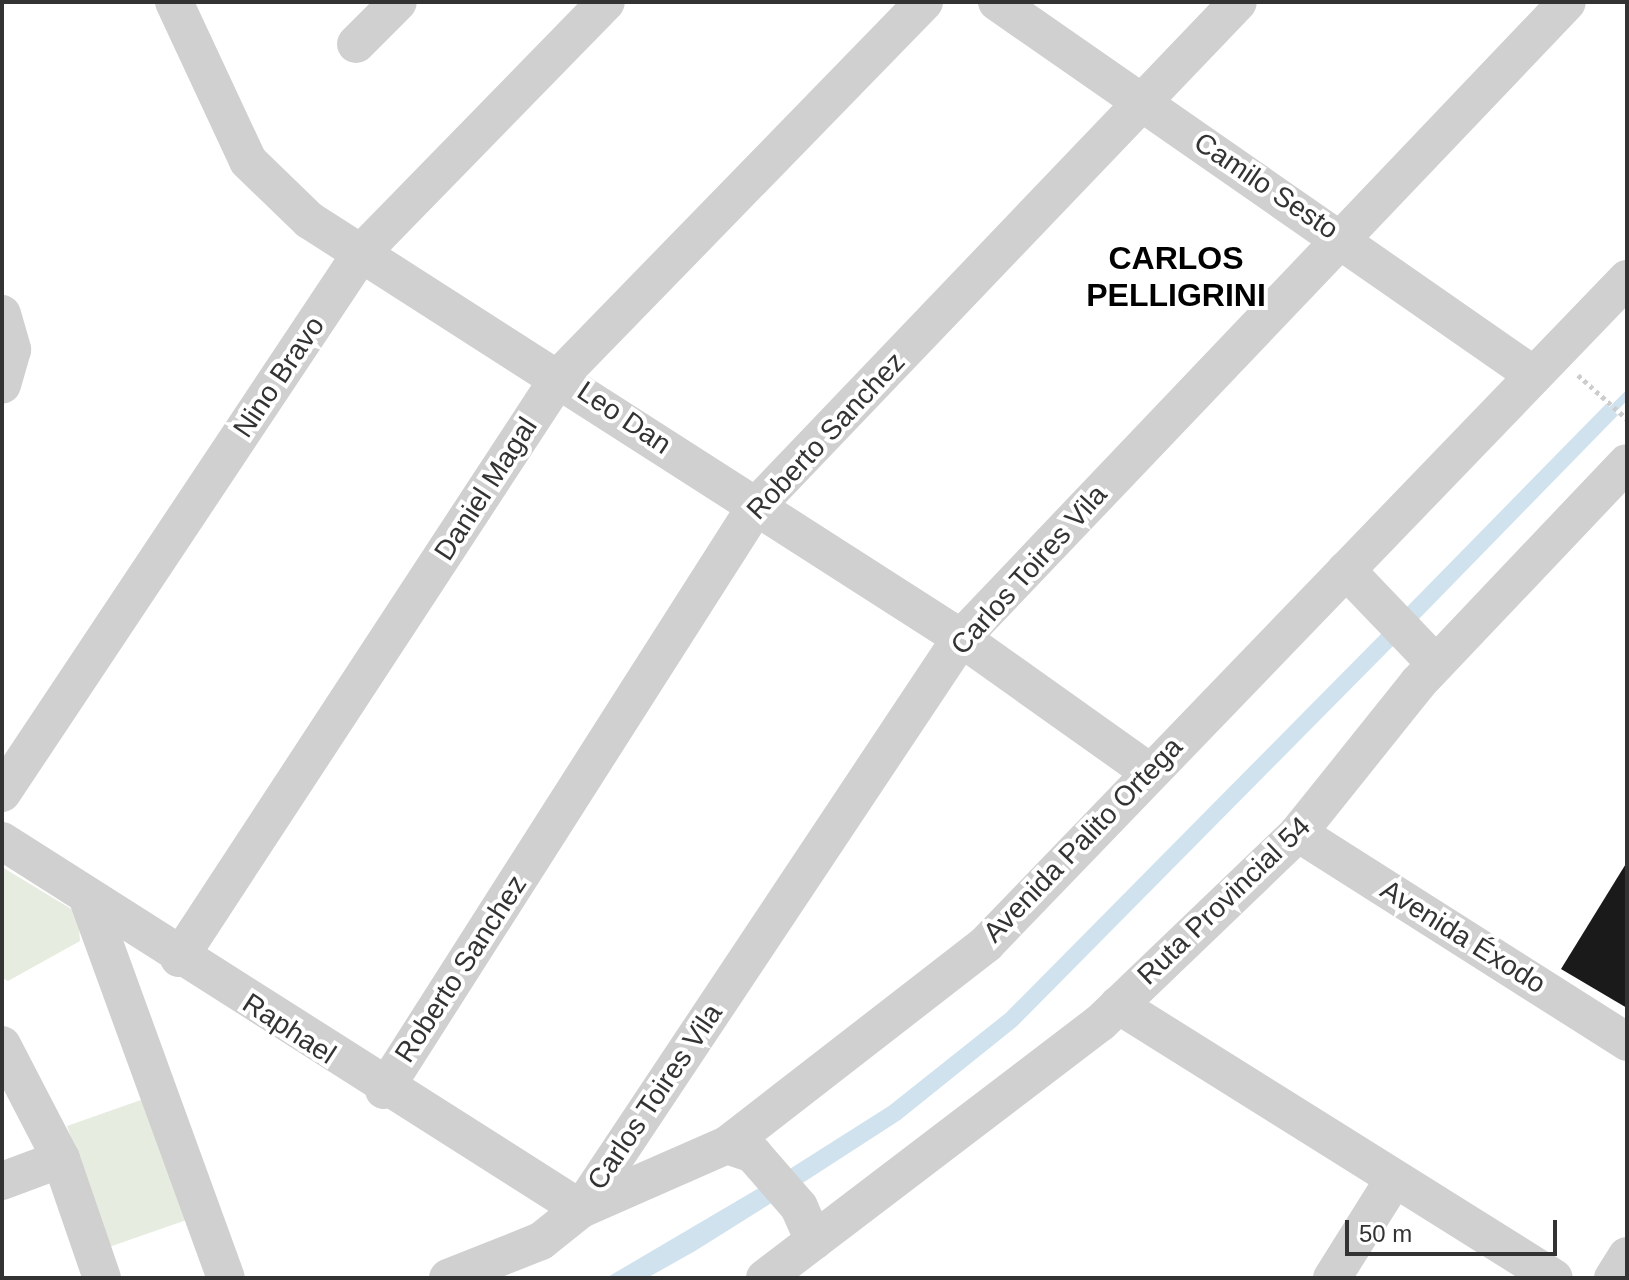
<!DOCTYPE html>
<html>
<head>
<meta charset="utf-8">
<style>
  body { margin:0 }
  #map { position:relative; width:1629px; height:1280px; overflow:hidden; background:#fff; font-family:Helvetica,sans-serif }
  div>[style] { position:absolute }
  .green>* { inset:0; background:#e6ecdf }
  .water>* { inset:0; background:#cfe2ee }
  .stream>* { height:8px; margin:-4px; padding:0 4px; transform-origin:4px; border-radius:4px; background:#cfe2ee }
  .building>* { inset:0; background:#1a1a1a }
  .path>* { height:5px; margin-top:-2.5px; transform-origin:0; background:repeating-linear-gradient(90deg,#cdcdcd 0 4px,transparent 0 8px) }
  .minor>* { height:38px; margin:-19px; padding:0 19px; transform-origin:19px; border-radius:19px; background:#d0d0d0 }
  span { translate:-50% -50%; white-space:nowrap; text-align:center; line-height:1.15; -webkit-text-stroke:8px #fff; paint-order:stroke }
  .street-label { font-size:28px; color:#333 }
  .quarter-label { font-size:32px; color:#000; font-weight:700 }
  .frame { position:absolute; inset:0; border:4px solid #333; pointer-events:none }
  .scale { position:absolute; left:1345px; top:1220px; width:212px; height:36px; box-sizing:border-box; border:4px solid #333; border-top:0; padding-left:10px; font-size:24px; line-height:28px; white-space:nowrap; color:#333; -webkit-text-stroke:6px #fff; paint-order:stroke }
</style>
</head>
<body>
<div id="map">
  <div class="green">
    <i style="clip-path:polygon(2px 867px,78px 913px,80px 941px,8px 981px,2px 978px)"></i>
    <i style="clip-path:polygon(155px 1095px,198px 1216px,109px 1247px,67px 1126px)"></i>
  </div>
  <div class="water">
    <i style="clip-path:polygon(1606px 404px,1618px 415px,1414px 624px,1402px 612px)"></i>
    <i style="clip-path:polygon(1384px 631px,1396px 643px,1017px 1026px,900px 1120px,798px 1186px,788px 1170px,889px 1106px,1006px 1013px)"></i>
    <i style="clip-path:polygon(771px 1181px,781px 1197px,695px 1251px,647px 1278px,606px 1278px)"></i>
  </div>
  <div class="stream">
    <i style="left:1605px;top:417px;width:31px;rotate:-45deg"></i>
  </div>
  <div class="building">
    <i style="clip-path:polygon(1627px 862px,1627px 1008px,1561px 969px)"></i>
  </div>
  <div class="path">
    <i style="left:1578px;top:375px;width:66px;rotate:41.9deg"></i>
  </div>
  <div class="minor">
    <i style="left:174px;top:2px;width:175px;rotate:65deg"></i>
    <i style="left:248px;top:161px;width:85px;rotate:44deg"></i>
    <i style="left:309px;top:220px;width:774px;rotate:32.66deg"></i>
    <i style="left:961px;top:638px;width:229px;rotate:35.4deg"></i>
    <i style="left:997px;top:2px;width:652px;rotate:34.81deg"></i>
    <i style="left:356px;top:44px;width:59px;rotate:-45deg"></i>
    <i style="left:2px;top:314px;width:37px;rotate:74deg"></i>
    <i style="left:12px;top:350px;width:36px;rotate:106deg"></i>
    <i style="left:1346px;top:570px;width:130px;rotate:46.2deg"></i>
    <i style="left:2px;top:793px;width:650px;rotate:-56.36deg"></i>
    <i style="left:362px;top:252px;width:349px;rotate:-45.7deg"></i>
    <i style="left:1298px;top:833px;width:390px;rotate:32.4deg"></i>
    <i style="left:2px;top:841px;width:686px;rotate:32.44deg"></i>
    <i style="left:581px;top:1209px;width:686px;rotate:-56.36deg"></i>
    <i style="left:961px;top:638px;width:878px;rotate:-46.38deg"></i>
    <i style="left:88px;top:899px;width:403px;rotate:70deg"></i>
    <i style="left:179px;top:958px;width:696px;rotate:-56.79deg"></i>
    <i style="left:560px;top:376px;width:522px;rotate:-45.78deg"></i>
    <i style="left:1118px;top:1005px;width:514px;rotate:32.05deg"></i>
    <i style="left:2px;top:1045px;width:128px;rotate:62.6deg"></i>
    <i style="left:61px;top:1159px;width:126px;rotate:71deg"></i>
    <i style="left:384px;top:1090px;width:692px;rotate:-57.5deg"></i>
    <i style="left:756px;top:506px;width:697px;rotate:-46.28deg"></i>
    <i style="left:727px;top:1145px;width:28px;rotate:19deg"></i>
    <i style="left:753px;top:1154px;width:70px;rotate:49deg"></i>
    <i style="left:799px;top:1207px;width:37px;rotate:66deg"></i>
    <i style="left:2px;top:1181px;width:63px;rotate:-20.4deg"></i>
    <i style="left:448px;top:1278px;width:100px;rotate:-21.7deg"></i>
    <i style="left:541px;top:1241px;width:51px;rotate:-38.7deg"></i>
    <i style="left:581px;top:1209px;width:159px;rotate:-23.7deg"></i>
    <i style="left:727px;top:1145px;width:328px;rotate:-37.8deg"></i>
    <i style="left:986px;top:944px;width:924px;rotate:-46.05deg"></i>
    <i style="left:765px;top:1278px;width:421px;rotate:-37.3deg"></i>
    <i style="left:1100px;top:1023px;width:274px;rotate:-43.8deg"></i>
    <i style="left:1298px;top:833px;width:192px;rotate:-51.3deg"></i>
    <i style="left:1418px;top:683px;width:303px;rotate:-46.5deg"></i>
    <i style="left:1332px;top:1278px;width:117px;rotate:-57.9deg"></i>
    <i style="left:1613px;top:1278px;width:26px;rotate:-58deg"></i>
  </div>
  <div class="street-label">
    <span style="left:1266px;top:186px;rotate:34deg">Camilo Sesto</span>
    <span style="left:279px;top:377px;rotate:-56deg">Nino Bravo</span>
    <span style="left:624px;top:418px;rotate:34deg">Leo Dan</span>
    <span style="left:826px;top:436px;rotate:-47deg">Roberto Sanchez</span>
    <span style="left:486px;top:489px;rotate:-57deg">Daniel Magal</span>
    <span style="left:1029px;top:570px;rotate:-48deg">Carlos Toires Vila</span>
    <span style="left:1083px;top:840px;rotate:-46deg">Avenida Palito Ortega</span>
    <span style="left:1224px;top:901px;rotate:-44deg">Ruta Provincial 54</span>
    <span style="left:1463px;top:937px;rotate:32deg">Avenida Éxodo</span>
    <span style="left:461px;top:969px;rotate:-57deg">Roberto Sanchez</span>
    <span style="left:289px;top:1029px;rotate:33deg">Raphael</span>
    <span style="left:655px;top:1097px;rotate:-56deg">Carlos Toires Vila</span>
  </div>
  <div class="quarter-label">
    <span style="left:1176px;top:277px">CARLOS<br>PELLIGRINI</span>
  </div>
  <div class="frame"></div>
  <div class="scale">50 m</div>
</div>
</body>
</html>
